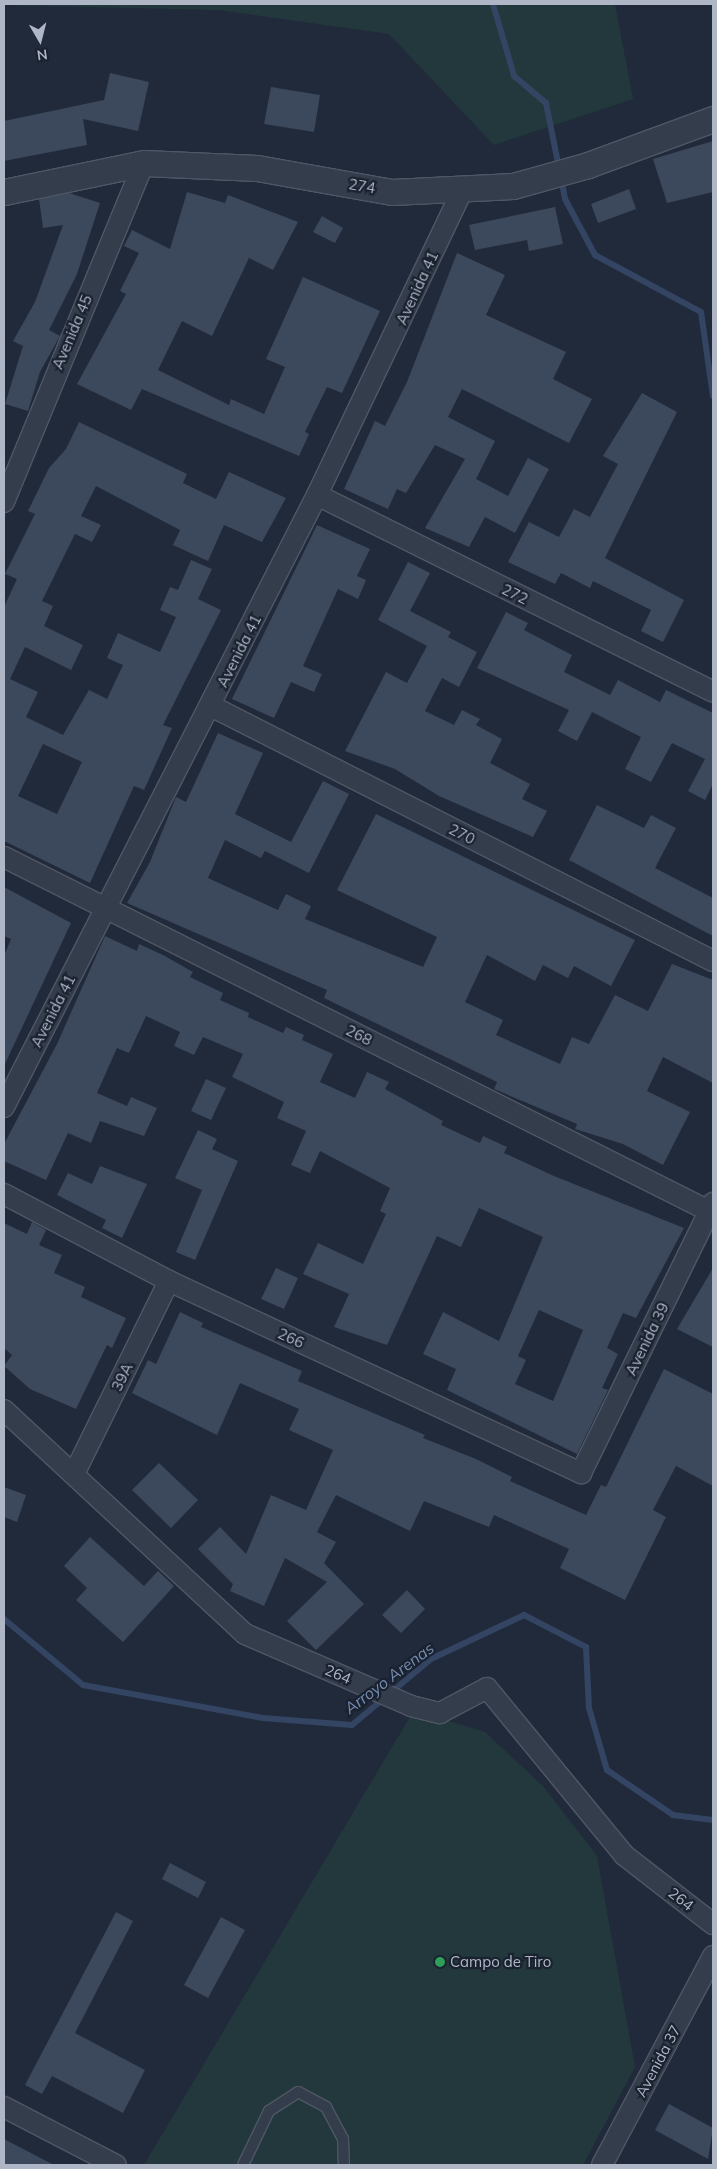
<!DOCTYPE html>
<html>
<head>
<meta charset="utf-8">
<style>
  body { margin:0 }
  #map { position:relative; width:717px; height:2169px; overflow:hidden; background:#212a3b; font-family:Mulish,sans-serif }
  div>[style] { position:absolute }
  .green>* { inset:0; background:#23383c }
  .stream>* { height:6px; margin:-3px; padding:0 3px; transform-origin:3px; border-radius:3px; background:#334563 }
  .building>* { inset:0; background:#3c485b }
  .roads { filter:drop-shadow(1px 0 #4f5766) drop-shadow(-1px 0 #4f5766) drop-shadow(0 1px #4f5766) drop-shadow(0 -1px #4f5766) }
  .service>* { height:10px; margin:-5px; padding:0 5px; transform-origin:5px; border-radius:5px; background:#343d4b }
  .minor>* { height:20px; margin:-10px; padding:0 10px; transform-origin:10px; border-radius:10px; background:#343d4b }
  .tertiary>* { height:25px; margin:-12.5px; padding:0 12.5px; transform-origin:12.5px; border-radius:12.5px; background:#343d4b }
  .dots>* { width:14px; height:14px; translate:-50% -50%; box-sizing:border-box; border:2px solid #1a2230; border-radius:50% }
  span { translate:-50% -50%; white-space:nowrap; text-align:center; line-height:1.15; -webkit-text-stroke:4.5px #1a2230; paint-order:stroke }
  .street-label { font-size:15px; color:#afb7c7 }
  .poi-label { font-size:15px; color:#afb7c7 }
  .left { translate:0 -50%; text-align:left }
  .water-label { font-size:16px; color:#758cb1; font-style:italic }
  .frame { position:absolute; inset:0; border:5px solid #afb7c7; pointer-events:none }
  .north { position:absolute; left:15px; top:15px; width:50px; height:50px; -webkit-text-stroke:4px #1a2230; paint-order:stroke; rotate:172deg; font-size:14px; font-weight:700; line-height:20px; text-align:center; color:#afb7c7 }
  .north::after { content:''; display:block; margin:auto; width:18px; height:22px; background:#afb7c7; clip-path:polygon(50% 0,100% 100%,50% 72%,0 100%) }
</style>
</head>
<body>
<div id="map">
  <div class="green">
    <i style="clip-path:polygon(615px 4px,633px 99px,494px 145px,389px 34px,218px 10px,4px 5px)"></i>
    <i style="clip-path:polygon(414px 1710px,485px 1732px,543px 1786px,597px 1856px,635px 2067px,583px 2165px,144px 2165px)"></i>
  </div>
  <div class="stream">
    <i style="left:493px;top:4px;width:75px;rotate:73.7deg"></i>
    <i style="left:514px;top:76px;width:42px;rotate:40.2deg"></i>
    <i style="left:546px;top:103px;width:66px;rotate:78.7deg"></i>
    <i style="left:561px;top:178px;width:21px;rotate:79deg"></i>
    <i style="left:565px;top:199px;width:64px;rotate:61.8deg"></i>
    <i style="left:595px;top:255px;width:120px;rotate:28.3deg"></i>
    <i style="left:701px;top:312px;width:85px;rotate:81.9deg"></i>
    <i style="left:4px;top:1619px;width:103px;rotate:39.9deg"></i>
    <i style="left:83px;top:1685px;width:183px;rotate:10.4deg"></i>
    <i style="left:263px;top:1718px;width:89px;rotate:4.5deg"></i>
    <i style="left:352px;top:1725px;width:103px;rotate:-39.9deg"></i>
    <i style="left:431px;top:1659px;width:103px;rotate:-25.3deg"></i>
    <i style="left:524px;top:1615px;width:70px;rotate:27.3deg"></i>
    <i style="left:586px;top:1647px;width:61px;rotate:87.2deg"></i>
    <i style="left:589px;top:1708px;width:65px;rotate:73.8deg"></i>
    <i style="left:607px;top:1770px;width:80px;rotate:34.3deg"></i>
    <i style="left:673px;top:1815px;width:40px;rotate:7.1deg"></i>
  </div>
  <div class="building">
    <i style="clip-path:polygon(110px 73px,149px 82px,138px 131px,83px 119px,87px 145px,4px 161px,4px 121px,104px 100px)"></i>
    <i style="clip-path:polygon(271px 87px,320px 95px,314px 132px,264px 124px)"></i>
    <i style="clip-path:polygon(713px 141px,713px 192px,667px 203px,653px 159px)"></i>
    <i style="clip-path:polygon(629px 189px,636px 209px,598px 223px,591px 204px)"></i>
    <i style="clip-path:polygon(187px 192px,225px 203px,228px 195px,298px 222px,273px 270px,249px 258px,212px 336px,182px 321px,158px 370px,229px 405px,231px 399px,264px 414px,285px 367px,266px 359px,303px 277px,380px 311px,342px 393px,327px 387px,305px 432px,309px 434px,299px 456px,142px 389px,131px 410px,77px 384px,126px 294px,120px 291px,139px 253px,124px 246px,132px 230px,170px 249px)"></i>
    <i style="clip-path:polygon(69px 193px,100px 203px,77px 274px,49px 330px,60px 336px,40px 372px,28px 411px,5px 404px,23px 346px,13px 341px,35px 302px,63px 225px,43px 228px,39px 199px)"></i>
    <i style="clip-path:polygon(555px 207px,563px 244px,529px 251px,527px 240px,475px 250px,469px 225px)"></i>
    <i style="clip-path:polygon(322px 216px,343px 228px,335px 243px,313px 232px)"></i>
    <i style="clip-path:polygon(457px 253px,505px 275px,486px 315px,566px 352px,553px 379px,592px 399px,569px 443px,462px 389px,448px 417px,495px 441px,476px 479px,508px 496px,528px 458px,549px 469px,515px 533px,485px 517px,469px 547px,425px 528px,465px 459px,435px 445px,406px 493px,397px 489px,388px 509px,344px 489px,375px 421px,385px 426px,407px 382px)"></i>
    <i style="clip-path:polygon(642px 393px,677px 412px,605px 558px,684px 600px,663px 642px,641px 631px,651px 610px,593px 581px,590px 588px,561px 573px,555px 584px,508px 562px,529px 522px,559px 537px,574px 509px,590px 517px,618px 464px,603px 456px)"></i>
    <i style="clip-path:polygon(evenodd,79px 422px,187px 474px,183px 483px,216px 499px,229px 472px,286px 498px,262px 542px,224px 525px,208px 561px,173px 545px,180px 530px,96px 486px,81px 516px,101px 525px,92px 542px,75px 534px,42px 601px,53px 606px,44px 626px,83px 645px,71px 670px,25px 647px,10px 679px,38px 692px,26px 717px,63px 735px,89px 690px,107px 699px,123px 665px,107px 658px,118px 633px,160px 652px,176px 617px,160px 610px,170px 587px,178px 590px,191px 560px,212px 569px,198px 599px,221px 610px,163px 725px,172px 728px,144px 790px,134px 786px,90px 883px,4px 841px,4px 607px,17px 579px,5px 574px,35px 514px,28px 511px,49px 468px,66px 449px,79px 422px,43px 744px,82px 762px,57px 814px,18px 796px,43px 744px)"></i>
    <i style="clip-path:polygon(317px 525px,370px 549px,357px 576px,366px 580px,358px 599px,338px 589px,303px 666px,322px 674px,314px 692px,291px 682px,274px 718px,232px 699px)"></i>
    <i style="clip-path:polygon(408px 562px,430px 573px,410px 611px,451px 632px,448px 637px,477px 652px,459px 687px,442px 678px,425px 711px,454px 725px,462px 710px,480px 719px,476px 725px,502px 739px,490px 763px,530px 784px,522px 799px,547px 811px,533px 837px,439px 796px,395px 769px,345px 751px,386px 672px,407px 683px,427px 646px,378px 620px)"></i>
    <i style="clip-path:polygon(506px 612px,528px 623px,524px 630px,572px 655px,564px 672px,610px 695px,618px 680px,660px 702px,666px 690px,713px 713px,713px 784px,705px 800px,688px 791px,705px 759px,672px 743px,651px 782px,625px 769px,641px 737px,592px 712px,577px 741px,558px 731px,569px 710px,477px 668px)"></i>
    <i style="clip-path:polygon(218px 733px,263px 753px,235px 814px,291px 842px,323px 781px,349px 794px,309px 873px,265px 851px,261px 858px,225px 840px,208px 878px,278px 910px,286px 894px,311px 906px,305px 919px,423px 967px,437px 937px,337px 890px,376px 814px,635px 940px,611px 986px,574px 966px,568px 978px,543px 965px,535px 981px,487px 955px,465px 1002px,503px 1020px,496px 1035px,560px 1064px,572px 1037px,589px 1044px,615px 995px,648px 1011px,672px 964px,713px 980px,713px 1083px,663px 1057px,647px 1091px,690px 1112px,663px 1165px,623px 1144px,575px 1129px,577px 1124px,494px 1089px,497px 1082px,324px 998px,327px 990px,127px 903px,150px 862px,176px 797px,186px 802px)"></i>
    <i style="clip-path:polygon(597px 805px,644px 828px,651px 815px,676px 828px,655px 868px,713px 898px,713px 936px,569px 860px)"></i>
    <i style="clip-path:polygon(4px 887px,71px 923px,4px 1066px,4px 956px,11px 939px,4px 936px)"></i>
    <i style="clip-path:polygon(evenodd,105px 936px,137px 951px,139px 944px,163px 955px,193px 972px,190px 977px,223px 993px,220px 1000px,249px 1013px,248px 1017px,283px 1033px,286px 1027px,304px 1035px,302px 1040px,333px 1054px,320px 1082px,355px 1098px,367px 1072px,389px 1082px,385px 1089px,443px 1121px,441px 1125px,480px 1143px,483px 1136px,507px 1147px,504px 1153px,554px 1176px,684px 1228px,636px 1318px,623px 1313px,607px 1348px,618px 1354px,602px 1388px,608px 1390px,577px 1454px,447px 1390px,456px 1369px,423px 1354px,443px 1312px,499px 1341px,543px 1237px,479px 1208px,461px 1247px,437px 1236px,387px 1345px,334px 1327px,349px 1294px,303px 1274px,318px 1243px,363px 1264px,386px 1214px,380px 1211px,390px 1188px,320px 1151px,310px 1173px,291px 1165px,306px 1131px,277px 1118px,284px 1102px,232px 1077px,243px 1054px,203px 1037px,194px 1055px,174px 1046px,180px 1032px,146px 1016px,129px 1053px,117px 1048px,97px 1093px,127px 1106px,131px 1097px,157px 1108px,144px 1136px,100px 1121px,91px 1143px,68px 1133px,46px 1180px,4px 1161px,4px 1144px,57px 1044px,105px 936px,539px 1310px,583px 1330px,553px 1401px,515px 1384px,526px 1360px,518px 1356px,539px 1310px)"></i>
    <i style="clip-path:polygon(206px 1079px,226px 1088px,211px 1120px,191px 1111px)"></i>
    <i style="clip-path:polygon(198px 1130px,217px 1139px,212px 1149px,238px 1161px,195px 1260px,176px 1252px,202px 1190px,175px 1178px)"></i>
    <i style="clip-path:polygon(100px 1166px,147px 1184px,122px 1238px,102px 1228px,106px 1220px,57px 1195px,68px 1173px,92px 1184px)"></i>
    <i style="clip-path:polygon(32px 1222px,46px 1230px,39px 1245px,62px 1255px,54px 1273px,85px 1287px,81px 1297px,126px 1318px,112px 1348px,107px 1345px,76px 1409px,30px 1389px,4px 1366px,12px 1355px,4px 1348px,4px 1223px,27px 1234px)"></i>
    <i style="clip-path:polygon(276px 1268px,298px 1278px,284px 1309px,261px 1299px)"></i>
    <i style="clip-path:polygon(713px 1268px,713px 1347px,677px 1329px)"></i>
    <i style="clip-path:polygon(180px 1312px,203px 1323px,201px 1327px,302px 1371px,298px 1381px,425px 1435px,423px 1438px,476px 1459px,512px 1477px,510px 1481px,586px 1515px,601px 1485px,606px 1487px,664px 1369px,713px 1394px,713px 1486px,676px 1466px,653px 1510px,666px 1517px,625px 1600px,560px 1568px,569px 1549px,494px 1515px,489px 1527px,424px 1501px,410px 1531px,336px 1495px,317px 1532px,336px 1542px,324px 1563px,364px 1604px,316px 1650px,287px 1621px,327px 1582px,285px 1558px,264px 1606px,230px 1591px,233px 1584px,198px 1549px,220px 1527px,246px 1554px,271px 1495px,306px 1510px,333px 1450px,289px 1430px,299px 1409px,240px 1383px,217px 1435px,132px 1393px,148px 1360px,156px 1364px)"></i>
    <i style="clip-path:polygon(159px 1463px,198px 1500px,171px 1528px,132px 1490px)"></i>
    <i style="clip-path:polygon(4px 1487px,26px 1495px,17px 1522px,4px 1517px)"></i>
    <i style="clip-path:polygon(90px 1537px,144px 1586px,158px 1571px,174px 1586px,123px 1642px,76px 1600px,87px 1588px,64px 1566px)"></i>
    <i style="clip-path:polygon(407px 1590px,425px 1609px,401px 1633px,382px 1615px)"></i>
    <i style="clip-path:polygon(170px 1863px,206px 1882px,198px 1898px,162px 1879px)"></i>
    <i style="clip-path:polygon(116px 1912px,133px 1921px,75px 2033px,145px 2070px,123px 2113px,52px 2076px,42px 2094px,25px 2085px)"></i>
    <i style="clip-path:polygon(221px 1917px,245px 1930px,208px 1998px,184px 1985px)"></i>
    <i style="clip-path:polygon(669px 2104px,713px 2128px,708px 2159px,655px 2130px)"></i>
    <i style="clip-path:polygon(4px 2139px,54px 2165px,4px 2165px)"></i>
  </div>
  <div class="roads">
    <div class="service">
      <i style="left:243px;top:2165px;width:60px;rotate:-64.3deg"></i>
      <i style="left:269px;top:2111px;width:35px;rotate:-33deg"></i>
      <i style="left:298px;top:2092px;width:32px;rotate:28deg"></i>
      <i style="left:326px;top:2107px;width:36px;rotate:62deg"></i>
      <i style="left:343px;top:2139px;width:26px;rotate:88deg"></i>
    </div>
    <div class="minor">
      <i style="left:317px;top:495px;width:442px;rotate:26.4deg"></i>
      <i style="left:4px;top:502px;width:367px;rotate:-67.6deg"></i>
      <i style="left:211px;top:706px;width:563px;rotate:26.93deg"></i>
      <i style="left:4px;top:857px;width:793px;rotate:26.66deg"></i>
      <i style="left:4px;top:1107px;width:687px;rotate:-62.91deg"></i>
      <i style="left:317px;top:495px;width:337px;rotate:-64.5deg"></i>
      <i style="left:4px;top:1194px;width:187px;rotate:27.8deg"></i>
      <i style="left:169px;top:1281px;width:455px;rotate:25deg"></i>
      <i style="left:581px;top:1473px;width:301px;rotate:-63.9deg"></i>
      <i style="left:4px;top:1410px;width:329px;rotate:42.9deg"></i>
      <i style="left:245px;top:1634px;width:181px;rotate:23.4deg"></i>
      <i style="left:411px;top:1706px;width:30px;rotate:14deg"></i>
      <i style="left:440px;top:1713px;width:53px;rotate:-28deg"></i>
      <i style="left:487px;top:1688px;width:216px;rotate:50.6deg"></i>
      <i style="left:624px;top:1855px;width:113px;rotate:37.8deg"></i>
      <i style="left:75px;top:1472px;width:213px;rotate:-63.8deg"></i>
      <i style="left:4px;top:2107px;width:126px;rotate:27.4deg"></i>
      <i style="left:602px;top:2165px;width:237px;rotate:-62deg"></i>
    </div>
    <div class="tertiary">
      <i style="left:4px;top:192px;width:143px;rotate:-11.7deg"></i>
      <i style="left:144px;top:163px;width:113px;rotate:2.5deg"></i>
      <i style="left:257px;top:168px;width:137px;rotate:10.1deg"></i>
      <i style="left:392px;top:192px;width:121px;rotate:-2.8deg"></i>
      <i style="left:513px;top:186px;width:78px;rotate:-15.6deg"></i>
      <i style="left:588px;top:165px;width:133px;rotate:-20.2deg"></i>
    </div>
  </div>
  <div class="dots">
    <i style="left:440px;top:1962px;background:#2e9e5b"></i>
  </div>
  <div class="street-label">
    <span style="left:362px;top:186px;rotate:10deg">274</span>
    <span style="left:417px;top:288px;rotate:-65deg">Avenida 41</span>
    <span style="left:72px;top:332px;rotate:-67deg">Avenida 45</span>
    <span style="left:515px;top:594px;rotate:26deg">272</span>
    <span style="left:239px;top:651px;rotate:-63deg">Avenida 41</span>
    <span style="left:462px;top:834px;rotate:27deg">270</span>
    <span style="left:53px;top:1011px;rotate:-63deg">Avenida 41</span>
    <span style="left:359px;top:1035px;rotate:27deg">268</span>
    <span style="left:291px;top:1338px;rotate:25deg">266</span>
    <span style="left:647px;top:1339px;rotate:-64deg">Avenida 39</span>
    <span style="left:122px;top:1377px;rotate:-64deg">39A</span>
    <span style="left:338px;top:1674px;rotate:23deg">264</span>
    <span style="left:681px;top:1899px;rotate:38deg">264</span>
    <span style="left:658px;top:2061px;rotate:-62deg">Avenida 37</span>
  </div>
  <div class="poi-label">
    <span class="left" style="left:450px;top:1962px">Campo de Tiro</span>
  </div>
  <div class="water-label">
    <span style="left:389px;top:1678px;rotate:-37deg">Arroyo Arenas</span>
  </div>
  <div class="frame"></div>
  <div class="north">N</div>
</div>
</body>
</html>
